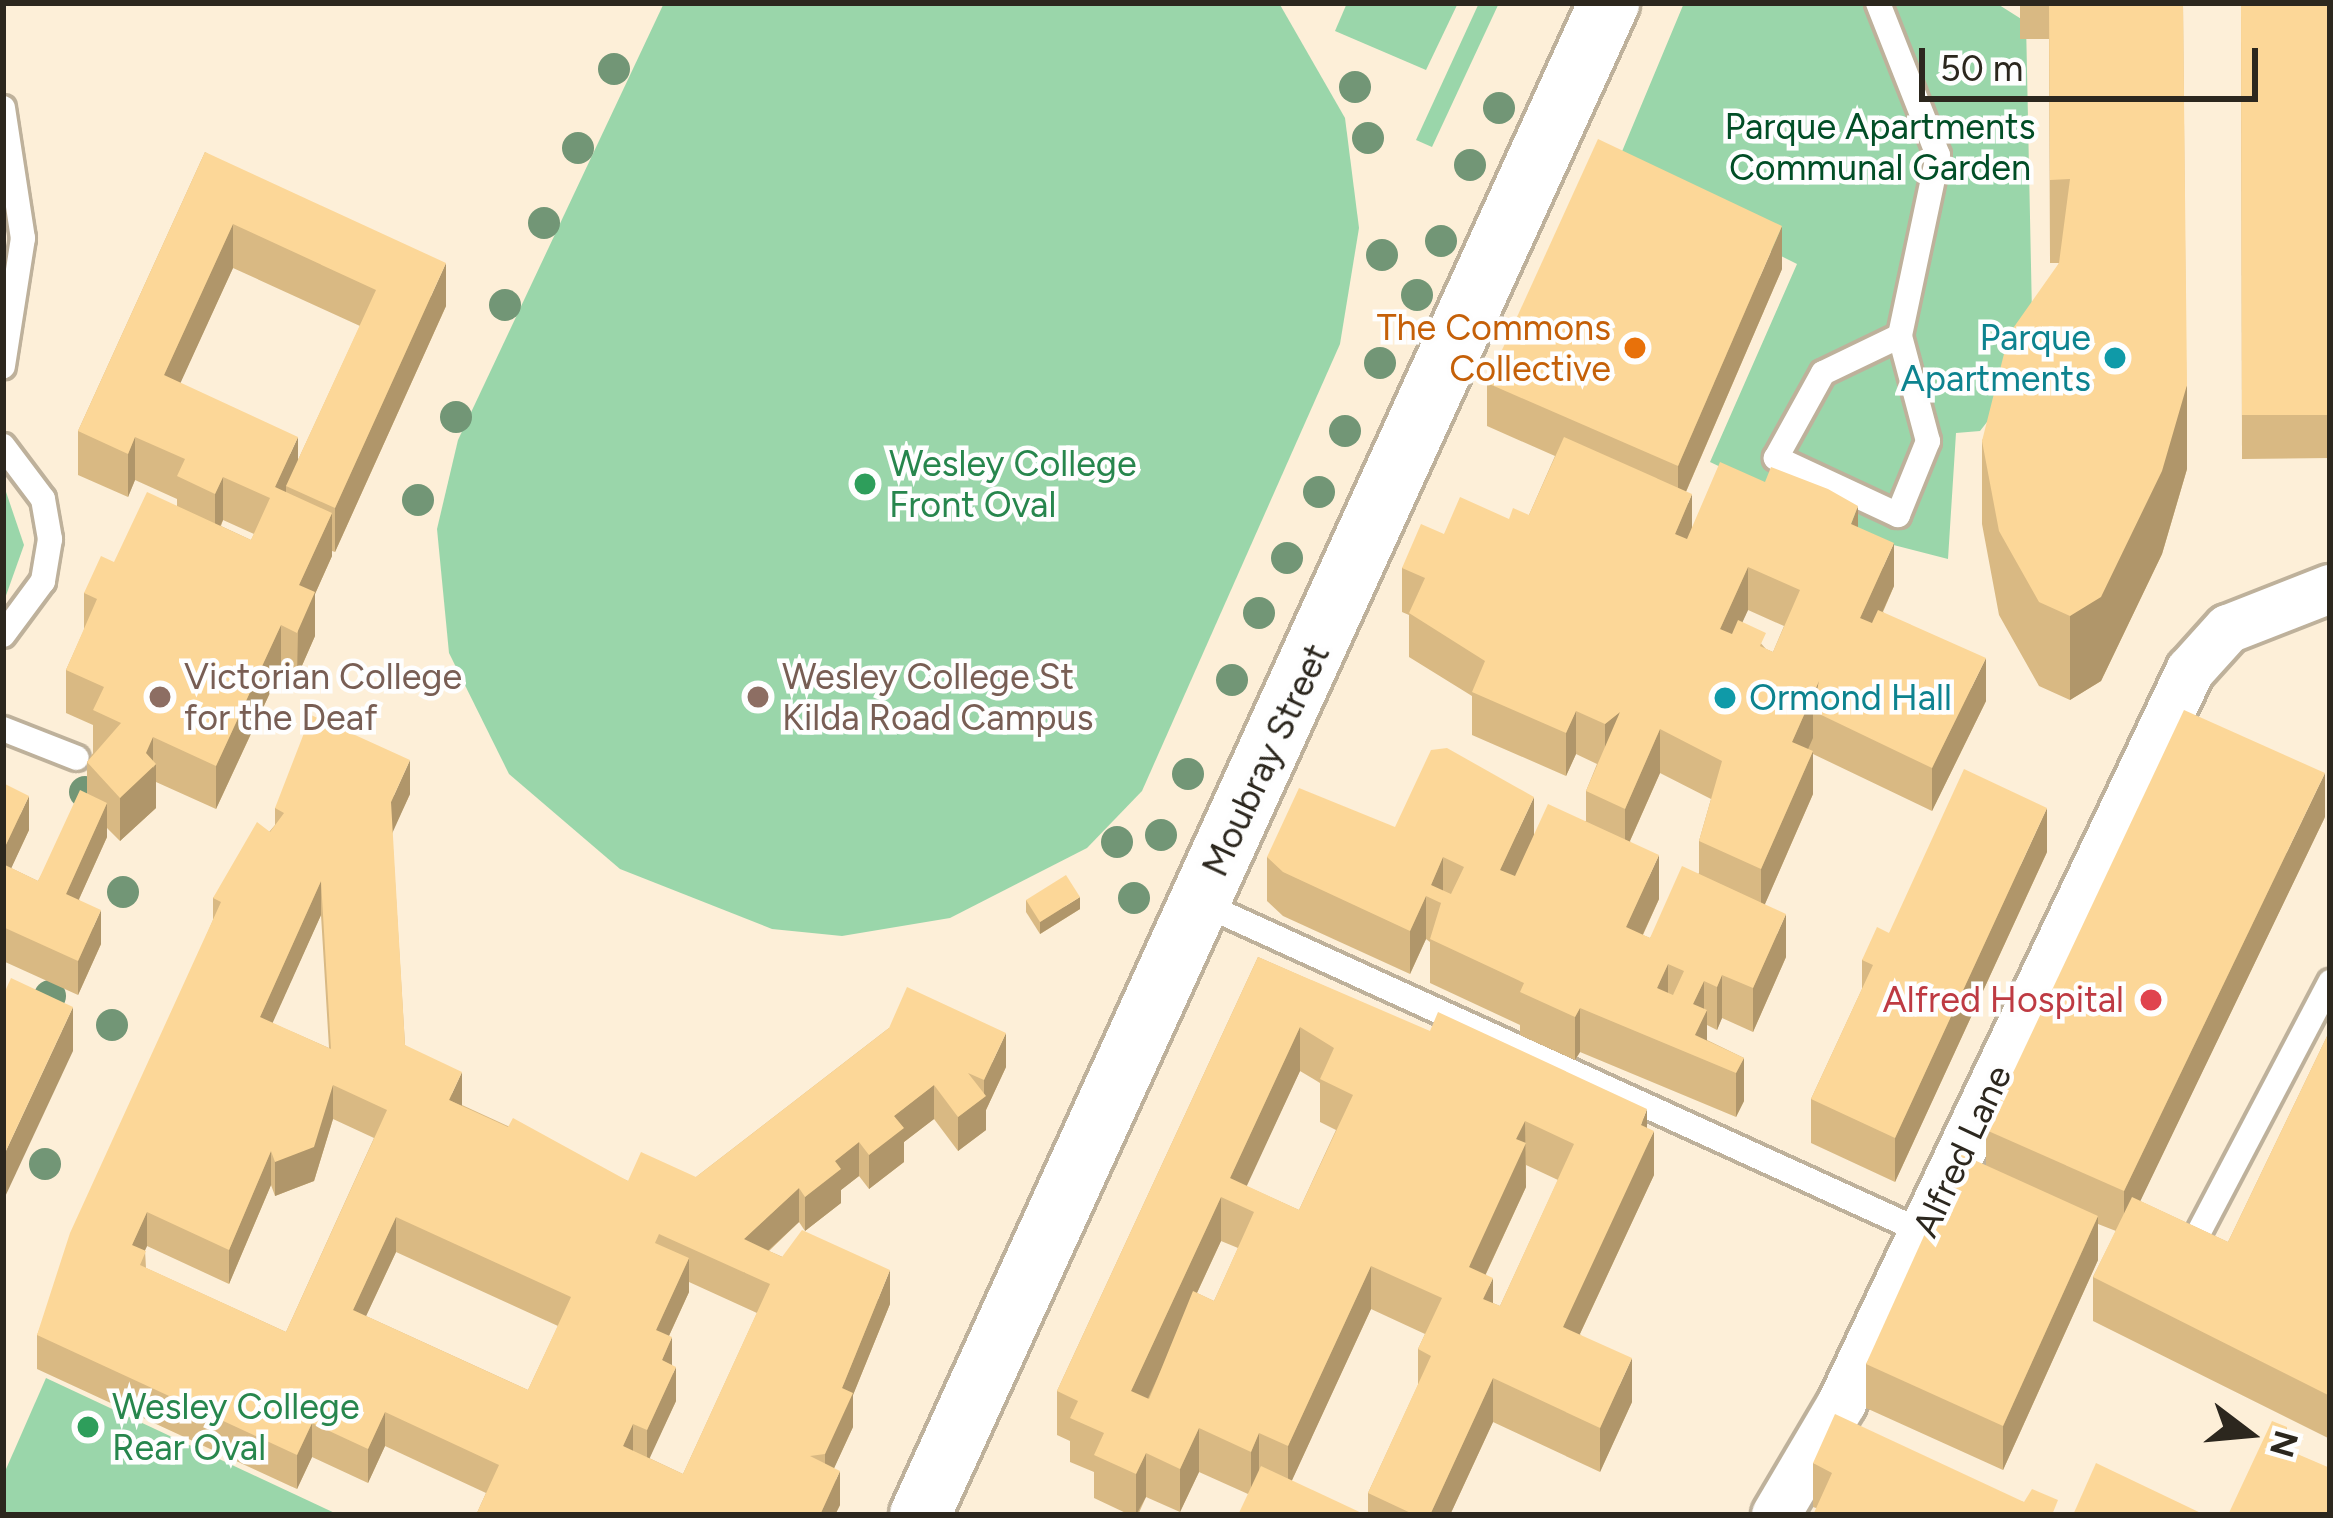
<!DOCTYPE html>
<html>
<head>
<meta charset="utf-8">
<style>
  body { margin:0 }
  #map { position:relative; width:2333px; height:1518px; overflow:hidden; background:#fdefd8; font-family:Figtree,sans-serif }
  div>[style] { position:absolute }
  .green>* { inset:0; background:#9ad6aa }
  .roads { filter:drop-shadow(3px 0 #beb19b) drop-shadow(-3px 0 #beb19b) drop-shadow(0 3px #beb19b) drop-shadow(0 -3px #beb19b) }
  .service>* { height:24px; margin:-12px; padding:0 12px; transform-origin:12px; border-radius:12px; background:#fff }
  .minor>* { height:48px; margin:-24px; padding:0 24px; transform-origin:24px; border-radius:24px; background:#fff }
  .tertiary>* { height:60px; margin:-30px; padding:0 30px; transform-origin:30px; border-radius:30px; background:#fff }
  .trees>* { width:32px; height:32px; margin:-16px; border-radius:50%; background:#729676 }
  .wall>* { inset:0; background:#d9b983 }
  .shaded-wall>* { inset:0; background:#b0966a }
  .building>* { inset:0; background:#fcd798 }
  .dots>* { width:33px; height:33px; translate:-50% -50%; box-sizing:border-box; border:6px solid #fefefe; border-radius:50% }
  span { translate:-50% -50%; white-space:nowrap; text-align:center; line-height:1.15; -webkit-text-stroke:9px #fefefe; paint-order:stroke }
  .park-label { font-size:36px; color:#014e26 }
  .food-label { font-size:36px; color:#c56008 }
  .right { translate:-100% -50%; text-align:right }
  .culture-label { font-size:36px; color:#0d838f }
  .left { translate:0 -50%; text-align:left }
  .leisure-label { font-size:36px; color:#27864d }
  .education-label { font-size:36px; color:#785e54 }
  .street-label { font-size:36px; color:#2c271e }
  .health-label { font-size:36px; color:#be3a42 }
  .frame { position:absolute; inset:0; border:6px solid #2c271e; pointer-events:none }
  .north { position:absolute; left:2189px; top:1374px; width:120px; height:120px; -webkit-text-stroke:9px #fefefe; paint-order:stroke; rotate:106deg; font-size:33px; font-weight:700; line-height:48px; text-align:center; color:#2c271e }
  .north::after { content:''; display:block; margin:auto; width:42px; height:54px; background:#2c271e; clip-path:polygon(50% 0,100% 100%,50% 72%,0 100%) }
  .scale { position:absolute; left:1919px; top:48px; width:339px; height:54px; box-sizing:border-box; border:6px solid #2c271e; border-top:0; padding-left:15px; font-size:36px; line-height:42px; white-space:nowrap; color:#2c271e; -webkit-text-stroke:9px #fefefe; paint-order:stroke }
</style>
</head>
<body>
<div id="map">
  <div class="green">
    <i style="clip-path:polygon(664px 3px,1279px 3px,1345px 118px,1359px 228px,1340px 344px,1142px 791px,1087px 848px,950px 918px,842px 936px,772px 929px,620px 869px,509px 774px,449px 653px,437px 529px,458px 440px)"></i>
    <i style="clip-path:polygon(1347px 3px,1458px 3px,1426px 70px,1335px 31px)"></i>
    <i style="clip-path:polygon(1479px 3px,1499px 3px,1432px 147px,1416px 140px)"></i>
    <i style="clip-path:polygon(1684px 3px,1996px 3px,2026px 22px,2033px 363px,1980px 431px,1956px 433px,1948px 559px,1878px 541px,1710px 462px,1797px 264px,1613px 173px)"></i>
    <i style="clip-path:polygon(3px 483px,24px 545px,3px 604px)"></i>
    <i style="clip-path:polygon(46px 1378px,339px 1515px,3px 1515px,3px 1476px)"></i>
  </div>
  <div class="roads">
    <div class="service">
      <i style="left:1878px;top:3px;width:163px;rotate:68.5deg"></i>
      <i style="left:1938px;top:155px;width:185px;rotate:101.9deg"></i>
      <i style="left:1900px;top:336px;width:109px;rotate:75.1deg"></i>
      <i style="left:1928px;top:441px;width:80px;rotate:112.1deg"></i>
      <i style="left:1898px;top:515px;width:135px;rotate:-155deg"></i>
      <i style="left:1776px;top:458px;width:97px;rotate:-61.1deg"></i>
      <i style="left:1823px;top:373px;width:85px;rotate:-25.7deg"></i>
      <i style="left:3px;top:108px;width:132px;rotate:81.3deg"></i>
      <i style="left:23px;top:238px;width:130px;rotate:98.9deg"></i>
      <i style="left:3px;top:446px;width:66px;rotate:53deg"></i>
      <i style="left:43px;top:499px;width:41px;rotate:80.1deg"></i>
      <i style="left:50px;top:539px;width:43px;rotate:99.5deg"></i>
      <i style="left:43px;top:581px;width:67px;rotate:126.5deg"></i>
      <i style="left:3px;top:729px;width:79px;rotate:21.4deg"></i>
      <i style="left:1201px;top:903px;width:793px;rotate:24.5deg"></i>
      <i style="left:2189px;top:1251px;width:304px;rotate:-62.3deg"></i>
    </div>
    <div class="minor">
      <i style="left:1776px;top:1515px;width:130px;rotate:-59.5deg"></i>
      <i style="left:1842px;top:1403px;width:811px;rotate:-64.57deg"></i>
      <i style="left:2190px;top:671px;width:57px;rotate:-47.9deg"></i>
      <i style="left:2228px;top:629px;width:110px;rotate:-21.4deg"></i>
    </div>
    <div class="tertiary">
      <i style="left:920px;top:1515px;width:1662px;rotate:-65.5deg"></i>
    </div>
  </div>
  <div class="trees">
    <i style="left:614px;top:69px"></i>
    <i style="left:1355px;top:87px"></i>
    <i style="left:1499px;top:108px"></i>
    <i style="left:1368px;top:138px"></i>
    <i style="left:578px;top:148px"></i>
    <i style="left:1470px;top:165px"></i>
    <i style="left:544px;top:223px"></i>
    <i style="left:1441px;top:241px"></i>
    <i style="left:1382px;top:255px"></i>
    <i style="left:1417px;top:295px"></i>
    <i style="left:505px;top:305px"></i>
    <i style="left:1380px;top:363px"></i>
    <i style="left:456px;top:417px"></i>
    <i style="left:1345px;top:431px"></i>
    <i style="left:1319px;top:492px"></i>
    <i style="left:418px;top:500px"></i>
    <i style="left:1287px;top:558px"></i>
    <i style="left:1259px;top:613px"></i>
    <i style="left:1232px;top:680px"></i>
    <i style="left:1188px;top:774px"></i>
    <i style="left:85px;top:792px"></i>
    <i style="left:1161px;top:835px"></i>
    <i style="left:1117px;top:842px"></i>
    <i style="left:123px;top:892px"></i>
    <i style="left:1134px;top:898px"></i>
    <i style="left:50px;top:996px"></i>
    <i style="left:112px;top:1025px"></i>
    <i style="left:45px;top:1164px"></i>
  </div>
  <div class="wall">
    <i style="clip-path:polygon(2020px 3px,2183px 3px,2187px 469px,2162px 554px,2101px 681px,2070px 700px,2039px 686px,1999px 615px,1982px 524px,1982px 441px,2059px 263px,2050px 263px,2049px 39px,2020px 39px)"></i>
    <i style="clip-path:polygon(2241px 3px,2330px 3px,2330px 458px,2242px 459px)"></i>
    <i style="clip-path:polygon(evenodd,205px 152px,446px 306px,335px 552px,332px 551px,332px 556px,315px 594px,315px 636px,297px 677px,281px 669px,216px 809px,156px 782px,156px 808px,120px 841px,107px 828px,107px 837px,79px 899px,101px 944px,78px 995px,3px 961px,3px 783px,29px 830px,11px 868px,38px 881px,87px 793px,87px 762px,93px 753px,93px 725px,66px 713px,66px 670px,84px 630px,84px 593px,177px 506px,177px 499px,135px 480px,128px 497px,78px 475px,78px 431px,205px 152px,233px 268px,360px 326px,298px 460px,180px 383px,233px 268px,205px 152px,223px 520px,254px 534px,251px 540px,221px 526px,223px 520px)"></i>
    <i style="clip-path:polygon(evenodd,1782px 269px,1686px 492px,1692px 528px,1858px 527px,1894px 586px,1883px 612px,1986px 701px,1932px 811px,1813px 754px,1813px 794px,1765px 904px,1786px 957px,1753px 1032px,1722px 1018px,1717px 1030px,1707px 1025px,1707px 1040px,1744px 1058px,1744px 1101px,1736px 1117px,1580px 1052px,1575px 1060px,1520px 1035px,1520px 1025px,1430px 983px,1430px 942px,1426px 939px,1410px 974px,1283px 916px,1267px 901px,1267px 857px,1395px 827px,1534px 835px,1586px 821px,1586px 791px,1597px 764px,1576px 754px,1566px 776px,1472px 735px,1472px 696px,1409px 657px,1409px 615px,1402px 612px,1402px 568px,1444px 534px,1529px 515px,1555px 456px,1487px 426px,1487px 383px,1782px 269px,1748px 610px,1784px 626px,1773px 652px,1766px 649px,1742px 622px,1748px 610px,1782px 269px,1660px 773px,1711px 799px,1699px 841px,1699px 873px,1650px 938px,1643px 935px,1659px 899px,1630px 841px,1660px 773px)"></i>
    <i style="clip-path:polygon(evenodd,410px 794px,392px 832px,405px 1045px,462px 1105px,628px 1181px,696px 1177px,889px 1028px,1006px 1067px,986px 1110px,986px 1130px,958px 1151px,934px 1119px,904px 1142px,904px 1162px,869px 1189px,859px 1176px,841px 1190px,841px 1203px,805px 1231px,799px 1222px,769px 1251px,890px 1304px,853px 1395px,853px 1427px,834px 1468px,840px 1505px,835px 1515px,476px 1515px,486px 1493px,385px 1446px,368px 1483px,312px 1457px,297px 1489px,37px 1369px,37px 1335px,213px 920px,213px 898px,275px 825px,275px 808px,410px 794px,321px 915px,329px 1048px,272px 1023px,321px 915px,410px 794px,333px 1119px,374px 1138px,286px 1332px,146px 1268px,145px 1250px,147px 1246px,229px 1284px,271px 1185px,275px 1196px,314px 1181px,333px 1119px,410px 794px,396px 1252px,558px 1326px,528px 1390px,366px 1316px,396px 1252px,410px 794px,689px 1282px,757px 1313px,683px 1474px,649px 1458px,676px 1401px,669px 1336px,689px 1292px,689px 1282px)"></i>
    <i style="clip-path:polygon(2325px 817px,2140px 1201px,2228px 1242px,2330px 1030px,2330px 1439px,2093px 1321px,2093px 1277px,2116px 1231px,2098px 1224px,2098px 1260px,2003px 1470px,1866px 1408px,1866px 1364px,1986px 1165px,1986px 1130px)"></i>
    <i style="clip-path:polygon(2047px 852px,1895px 1182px,1811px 1143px,1811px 1099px,1862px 989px,1862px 960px,1889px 933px)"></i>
    <i style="clip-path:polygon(1026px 900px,1080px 909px,1040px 934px,1026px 912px)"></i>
    <i style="clip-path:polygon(evenodd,1258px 957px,1647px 1128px,1654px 1175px,1580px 1334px,1632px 1402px,1600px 1472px,1493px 1422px,1450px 1515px,1368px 1515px,1368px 1493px,1418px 1385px,1418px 1349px,1425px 1334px,1371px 1309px,1292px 1480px,1248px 1494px,1199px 1472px,1180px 1512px,1146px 1497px,1138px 1515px,1130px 1515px,1094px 1498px,1094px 1472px,1070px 1462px,1070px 1441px,1057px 1435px,1057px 1391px,1258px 957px,1300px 1071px,1320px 1083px,1320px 1122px,1336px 1130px,1299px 1210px,1246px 1186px,1300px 1071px,1258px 957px,1526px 1165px,1558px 1180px,1500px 1306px,1493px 1303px,1486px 1274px,1526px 1187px,1526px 1165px,1258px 957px,1221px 1241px,1238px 1248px,1214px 1301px,1197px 1293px,1221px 1241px)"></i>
    <i style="clip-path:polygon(1813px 1463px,2024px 1502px,2058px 1515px,1816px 1508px,1813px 1507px)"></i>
  </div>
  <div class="shaded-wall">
    <i style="clip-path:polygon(233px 224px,233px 268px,164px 419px,164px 375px)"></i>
    <i style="clip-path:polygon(1782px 226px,1782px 269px,1678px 510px,1678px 466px)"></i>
    <i style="clip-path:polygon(446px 263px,446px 306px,335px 552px,335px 508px)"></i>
    <i style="clip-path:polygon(2187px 385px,2187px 469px,2162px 554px,2101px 681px,2070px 700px,2070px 616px)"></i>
    <i style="clip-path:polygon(135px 437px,135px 480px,128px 497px,128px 454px)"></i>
    <i style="clip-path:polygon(298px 437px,298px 480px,286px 486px,286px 506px,275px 487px)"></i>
    <i style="clip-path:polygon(223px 477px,223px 520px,215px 537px,215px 494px)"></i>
    <i style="clip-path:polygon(1692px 494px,1692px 538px,1675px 578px,1675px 534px)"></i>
    <i style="clip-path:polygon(1858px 506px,1858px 549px,1851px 524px)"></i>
    <i style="clip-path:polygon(332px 513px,332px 556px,315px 594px,315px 636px,297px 677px,299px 585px)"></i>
    <i style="clip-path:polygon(1894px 543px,1894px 586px,1860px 662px,1860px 618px)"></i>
    <i style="clip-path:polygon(1748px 567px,1748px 610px,1720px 672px,1720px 629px)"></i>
    <i style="clip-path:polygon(281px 625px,281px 669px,216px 809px,216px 766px)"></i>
    <i style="clip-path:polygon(1986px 658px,1986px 701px,1932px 811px,1932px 768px)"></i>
    <i style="clip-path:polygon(1819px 681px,1813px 711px,1813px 738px,1792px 785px,1792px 742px)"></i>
    <i style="clip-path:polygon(1576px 711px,1576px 754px,1566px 776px,1566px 733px)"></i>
    <i style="clip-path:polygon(1620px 712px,1605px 768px,1605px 724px)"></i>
    <i style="clip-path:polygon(1660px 729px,1660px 773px,1625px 852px,1625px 809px)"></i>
    <i style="clip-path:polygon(153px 737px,153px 768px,156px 764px,156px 808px,120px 841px,120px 798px)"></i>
    <i style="clip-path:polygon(1813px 751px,1813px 794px,1761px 913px,1761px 869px)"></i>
    <i style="clip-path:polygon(410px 760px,410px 794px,391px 836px,391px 802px)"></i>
    <i style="clip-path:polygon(2325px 773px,2325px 817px,2124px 1235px,2124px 1191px)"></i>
    <i style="clip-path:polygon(29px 796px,29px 830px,3px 886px,3px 851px)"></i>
    <i style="clip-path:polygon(1534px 797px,1534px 841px,1500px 913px,1500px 870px)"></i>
    <i style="clip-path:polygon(107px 803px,107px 837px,66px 928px,66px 894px)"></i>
    <i style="clip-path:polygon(2047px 808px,2047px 852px,1895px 1182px,1895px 1138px)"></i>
    <i style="clip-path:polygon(1659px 855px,1659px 899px,1626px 971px,1626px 927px)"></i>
    <i style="clip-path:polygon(1443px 857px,1443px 901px,1441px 903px,1431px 885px)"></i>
    <i style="clip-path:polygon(321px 881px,321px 915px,260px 1051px,260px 1017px)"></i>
    <i style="clip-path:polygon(1426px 896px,1426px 939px,1410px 974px,1410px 931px)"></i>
    <i style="clip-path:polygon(1080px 897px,1080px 909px,1040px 934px,1040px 922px)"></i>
    <i style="clip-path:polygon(101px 910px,101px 944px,78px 995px,78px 961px)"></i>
    <i style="clip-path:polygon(1786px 914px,1786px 957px,1753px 1032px,1753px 988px)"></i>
    <i style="clip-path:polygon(1668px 964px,1668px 1008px,1657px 988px)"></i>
    <i style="clip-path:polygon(1722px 975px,1722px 1018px,1717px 1030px,1717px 987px)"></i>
    <i style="clip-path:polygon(1704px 981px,1704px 1015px,1707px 1010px,1707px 1053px,1695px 1056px,1693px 1004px)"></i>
    <i style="clip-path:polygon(73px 1007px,73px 1051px,4px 1199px,4px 1155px)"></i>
    <i style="clip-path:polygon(1580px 1008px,1580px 1052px,1575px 1060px,1575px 1017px)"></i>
    <i style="clip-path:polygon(1300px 1027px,1300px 1071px,1238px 1205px,1230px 1178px)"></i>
    <i style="clip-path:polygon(1006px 1033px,1006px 1067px,986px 1110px,986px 1130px,958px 1151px,958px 1117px,984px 1097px,984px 1080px)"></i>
    <i style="clip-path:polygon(1744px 1058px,1744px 1101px,1736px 1117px,1736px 1073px)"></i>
    <i style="clip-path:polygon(462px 1072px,462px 1106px,449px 1100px)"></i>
    <i style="clip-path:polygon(333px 1085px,333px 1119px,314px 1181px,275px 1196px,275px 1162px)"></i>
    <i style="clip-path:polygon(934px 1085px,934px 1119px,904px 1142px,904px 1162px,869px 1189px,869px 1155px,894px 1116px)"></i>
    <i style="clip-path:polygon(1647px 1109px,1647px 1145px,1654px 1131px,1654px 1175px,1563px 1370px,1563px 1327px)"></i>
    <i style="clip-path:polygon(1525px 1121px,1526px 1187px,1469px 1310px,1469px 1267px,1516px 1139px)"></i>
    <i style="clip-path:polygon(859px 1142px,859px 1176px,841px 1190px,841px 1203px,805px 1231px,805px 1197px,835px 1161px)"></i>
    <i style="clip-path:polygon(271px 1151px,271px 1185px,229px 1284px,229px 1250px)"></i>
    <i style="clip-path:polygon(799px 1188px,799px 1222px,744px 1273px,744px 1239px)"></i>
    <i style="clip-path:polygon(1221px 1197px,1221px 1241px,1131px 1435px,1131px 1391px)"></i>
    <i style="clip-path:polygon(147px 1212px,147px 1246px,132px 1279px,132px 1245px)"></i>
    <i style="clip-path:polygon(2098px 1216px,2098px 1260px,2003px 1470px,2003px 1426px)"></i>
    <i style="clip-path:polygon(396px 1217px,396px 1252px,353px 1344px,353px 1310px)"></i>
    <i style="clip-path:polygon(689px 1258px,689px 1292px,656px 1364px,656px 1330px)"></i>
    <i style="clip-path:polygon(1371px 1266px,1371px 1309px,1288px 1489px,1288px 1446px)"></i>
    <i style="clip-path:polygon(890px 1270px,890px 1304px,853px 1395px,853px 1427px,825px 1488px,825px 1454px,842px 1388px)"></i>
    <i style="clip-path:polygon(1493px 1278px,1493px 1321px,1483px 1299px)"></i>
    <i style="clip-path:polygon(672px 1337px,672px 1371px,662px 1360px)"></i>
    <i style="clip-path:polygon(1632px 1358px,1632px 1402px,1600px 1472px,1600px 1428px)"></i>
    <i style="clip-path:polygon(676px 1367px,676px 1401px,647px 1464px,647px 1430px)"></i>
    <i style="clip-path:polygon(1493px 1378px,1493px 1422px,1450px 1515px,1430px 1515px)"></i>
    <i style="clip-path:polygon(385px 1412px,385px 1446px,368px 1483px,368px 1449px)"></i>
    <i style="clip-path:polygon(312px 1423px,312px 1457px,297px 1489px,297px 1455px)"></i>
    <i style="clip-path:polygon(633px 1424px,633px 1458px,623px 1446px)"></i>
    <i style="clip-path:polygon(2287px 1427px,2287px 1470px,2281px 1447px)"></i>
    <i style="clip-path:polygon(1199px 1428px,1199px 1472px,1180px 1512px,1180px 1469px)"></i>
    <i style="clip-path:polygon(1259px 1433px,1259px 1476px,1251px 1495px,1251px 1452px)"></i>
    <i style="clip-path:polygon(1146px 1453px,1146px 1497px,1136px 1515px,1136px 1474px)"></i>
    <i style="clip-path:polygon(840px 1471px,840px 1505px,835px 1515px,820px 1515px)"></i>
  </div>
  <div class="building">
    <i style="clip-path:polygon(2049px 3px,2183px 3px,2187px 385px,2162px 471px,2101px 597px,2070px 616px,2039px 602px,1999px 531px,1982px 441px,2009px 334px,2059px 263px,2070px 179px,2050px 180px)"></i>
    <i style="clip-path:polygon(2241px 3px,2330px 3px,2330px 415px,2242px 415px)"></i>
    <i style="clip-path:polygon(1598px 139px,1782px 226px,1678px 466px,1487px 383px)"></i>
    <i style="clip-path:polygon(205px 152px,446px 263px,335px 508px,286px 486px,376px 290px,233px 224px,164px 375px,298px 437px,275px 487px,332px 513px,299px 585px,315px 592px,297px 633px,281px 625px,216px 766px,153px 737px,146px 753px,156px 764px,120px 798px,87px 762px,121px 723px,93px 710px,104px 687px,66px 670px,97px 599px,84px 593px,101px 556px,114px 562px,147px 492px,251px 540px,270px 498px,223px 477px,215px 494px,177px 476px,185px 459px,135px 437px,128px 454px,78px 431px)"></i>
    <i style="clip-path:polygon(evenodd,1564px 437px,1692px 494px,1675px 534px,1687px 539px,1720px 462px,1765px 482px,1771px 467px,1828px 489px,1858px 506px,1851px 524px,1894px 543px,1860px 618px,1872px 623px,1878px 610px,1986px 658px,1932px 768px,1813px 711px,1819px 681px,1792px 742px,1813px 751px,1761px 869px,1699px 841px,1722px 761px,1660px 729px,1625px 809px,1586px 791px,1620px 712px,1605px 724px,1576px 711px,1566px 733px,1472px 692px,1485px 661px,1409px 613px,1425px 578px,1402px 568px,1421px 524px,1444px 534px,1460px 497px,1509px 519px,1513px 508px,1529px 515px,1564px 437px,1748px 567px,1800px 590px,1773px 652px,1760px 646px,1766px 633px,1738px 620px,1732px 634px,1720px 629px,1748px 567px)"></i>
    <i style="clip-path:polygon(2184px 710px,2325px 773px,2124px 1191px,1986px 1130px)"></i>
    <i style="clip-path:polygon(evenodd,311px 715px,410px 760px,391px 802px,405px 1045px,462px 1072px,449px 1100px,508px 1127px,513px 1118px,628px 1181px,641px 1152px,696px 1177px,889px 1028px,907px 987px,1006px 1033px,984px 1080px,968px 1073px,986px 1096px,958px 1117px,934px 1085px,894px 1116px,904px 1128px,869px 1155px,859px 1142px,835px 1161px,841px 1169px,805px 1197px,799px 1188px,744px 1239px,782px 1257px,802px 1230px,890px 1270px,842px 1388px,853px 1393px,825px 1454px,810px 1456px,840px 1471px,820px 1515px,476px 1515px,499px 1465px,385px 1412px,368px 1449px,312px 1423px,297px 1455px,37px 1335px,70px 1233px,221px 902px,213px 898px,257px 822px,270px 832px,284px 813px,275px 808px,311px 715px,321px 881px,331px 1049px,260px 1017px,321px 881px,311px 715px,333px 1085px,387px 1110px,286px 1332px,140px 1265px,146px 1251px,132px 1245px,147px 1212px,229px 1250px,271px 1151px,275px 1162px,314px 1147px,333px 1085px,311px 715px,396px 1217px,571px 1297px,528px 1390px,353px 1310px,396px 1217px,311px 715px,659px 1234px,770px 1284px,683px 1474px,623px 1446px,633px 1424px,647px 1430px,676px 1367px,662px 1360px,672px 1337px,656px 1330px,689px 1258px,655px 1243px,659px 1234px)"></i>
    <i style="clip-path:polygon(evenodd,1447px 748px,1534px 797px,1500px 870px,1515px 876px,1548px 804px,1659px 855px,1626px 927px,1650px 938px,1682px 866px,1786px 914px,1753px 988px,1722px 975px,1717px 987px,1704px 981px,1693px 1004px,1707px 1010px,1695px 1035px,1744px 1058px,1736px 1073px,1580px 1008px,1575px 1017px,1520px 992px,1524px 983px,1430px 939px,1441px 903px,1426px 896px,1410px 931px,1283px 872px,1267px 857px,1299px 788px,1395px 827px,1431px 750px,1447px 748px,1443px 857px,1464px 867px,1451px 894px,1431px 885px,1443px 857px,1447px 748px,1668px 964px,1684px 971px,1673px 995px,1657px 988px,1668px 964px)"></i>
    <i style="clip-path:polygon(1964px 769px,2047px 808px,1895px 1138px,1811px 1099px,1873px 965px,1862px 960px,1877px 927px,1889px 933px)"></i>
    <i style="clip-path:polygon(3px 783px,29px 796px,3px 851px)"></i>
    <i style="clip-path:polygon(80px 790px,107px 803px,66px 894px,101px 910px,78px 961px,3px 927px,3px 864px,38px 881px)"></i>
    <i style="clip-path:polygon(1066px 875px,1080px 897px,1040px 922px,1026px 900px)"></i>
    <i style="clip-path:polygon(evenodd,1258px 957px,1430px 1031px,1438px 1012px,1647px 1109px,1641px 1125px,1654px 1131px,1563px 1327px,1632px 1358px,1600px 1428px,1493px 1378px,1430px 1515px,1415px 1515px,1368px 1493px,1431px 1356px,1418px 1349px,1442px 1298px,1371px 1266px,1288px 1446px,1259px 1433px,1251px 1452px,1199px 1428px,1180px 1469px,1146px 1453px,1136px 1474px,1094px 1455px,1104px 1433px,1070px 1418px,1078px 1401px,1057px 1391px,1258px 957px,1300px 1027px,1334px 1048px,1320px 1079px,1353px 1095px,1299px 1210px,1230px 1178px,1300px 1027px,1258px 957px,1525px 1121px,1574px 1144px,1500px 1306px,1483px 1299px,1493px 1278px,1469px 1267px,1526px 1143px,1516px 1139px,1525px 1121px,1258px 957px,1221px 1197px,1254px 1212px,1214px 1301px,1193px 1291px,1149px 1399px,1131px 1391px,1221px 1197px)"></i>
    <i style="clip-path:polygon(11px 978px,73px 1007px,4px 1155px,3px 996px)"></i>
    <i style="clip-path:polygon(2330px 1030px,2330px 1396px,2093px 1277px,2132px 1197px,2228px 1242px)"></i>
    <i style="clip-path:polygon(1961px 1154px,2098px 1216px,2003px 1426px,1866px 1364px)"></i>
    <i style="clip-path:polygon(1835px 1414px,2024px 1502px,2032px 1489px,2058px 1500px,2052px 1515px,1813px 1515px,1832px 1473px,1813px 1463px)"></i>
    <i style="clip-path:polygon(2272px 1421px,2287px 1427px,2281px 1447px,2330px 1468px,2330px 1515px,2228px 1515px)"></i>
    <i style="clip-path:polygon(2096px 1463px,2205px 1515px,2073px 1515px)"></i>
    <i style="clip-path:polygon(1261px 1466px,1366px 1515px,1238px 1515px)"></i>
  </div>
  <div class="dots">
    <i style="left:1635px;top:348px;background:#e8710a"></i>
    <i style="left:2115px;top:358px;background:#0f9aa8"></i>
    <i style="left:865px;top:484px;background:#2e9e5b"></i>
    <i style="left:160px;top:697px;background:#8d6e63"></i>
    <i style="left:758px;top:697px;background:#8d6e63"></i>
    <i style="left:1725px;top:698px;background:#0f9aa8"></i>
    <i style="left:2151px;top:1000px;background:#e0444e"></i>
    <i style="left:88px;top:1427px;background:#2e9e5b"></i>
  </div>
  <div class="park-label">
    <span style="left:1880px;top:147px">Parque Apartments<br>Communal Garden</span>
  </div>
  <div class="food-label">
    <span class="right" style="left:1611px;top:348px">The Commons<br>Collective</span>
  </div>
  <div class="culture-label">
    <span class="right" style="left:2091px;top:358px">Parque<br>Apartments</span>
    <span class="left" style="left:1749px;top:698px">Ormond Hall</span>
  </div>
  <div class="leisure-label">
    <span class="left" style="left:889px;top:484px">Wesley College<br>Front Oval</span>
    <span class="left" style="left:112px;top:1427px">Wesley College<br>Rear Oval</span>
  </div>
  <div class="education-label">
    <span class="left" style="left:184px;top:697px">Victorian College<br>for the Deaf</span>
    <span class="left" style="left:782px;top:697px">Wesley College St<br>Kilda Road Campus</span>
  </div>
  <div class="street-label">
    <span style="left:1266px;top:760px;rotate:-65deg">Moubray Street</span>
    <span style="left:1962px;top:1151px;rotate:-65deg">Alfred Lane</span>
  </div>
  <div class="health-label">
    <span class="right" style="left:2124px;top:1000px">Alfred Hospital</span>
  </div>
  <div class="frame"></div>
  <div class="north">N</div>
  <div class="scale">50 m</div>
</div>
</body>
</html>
